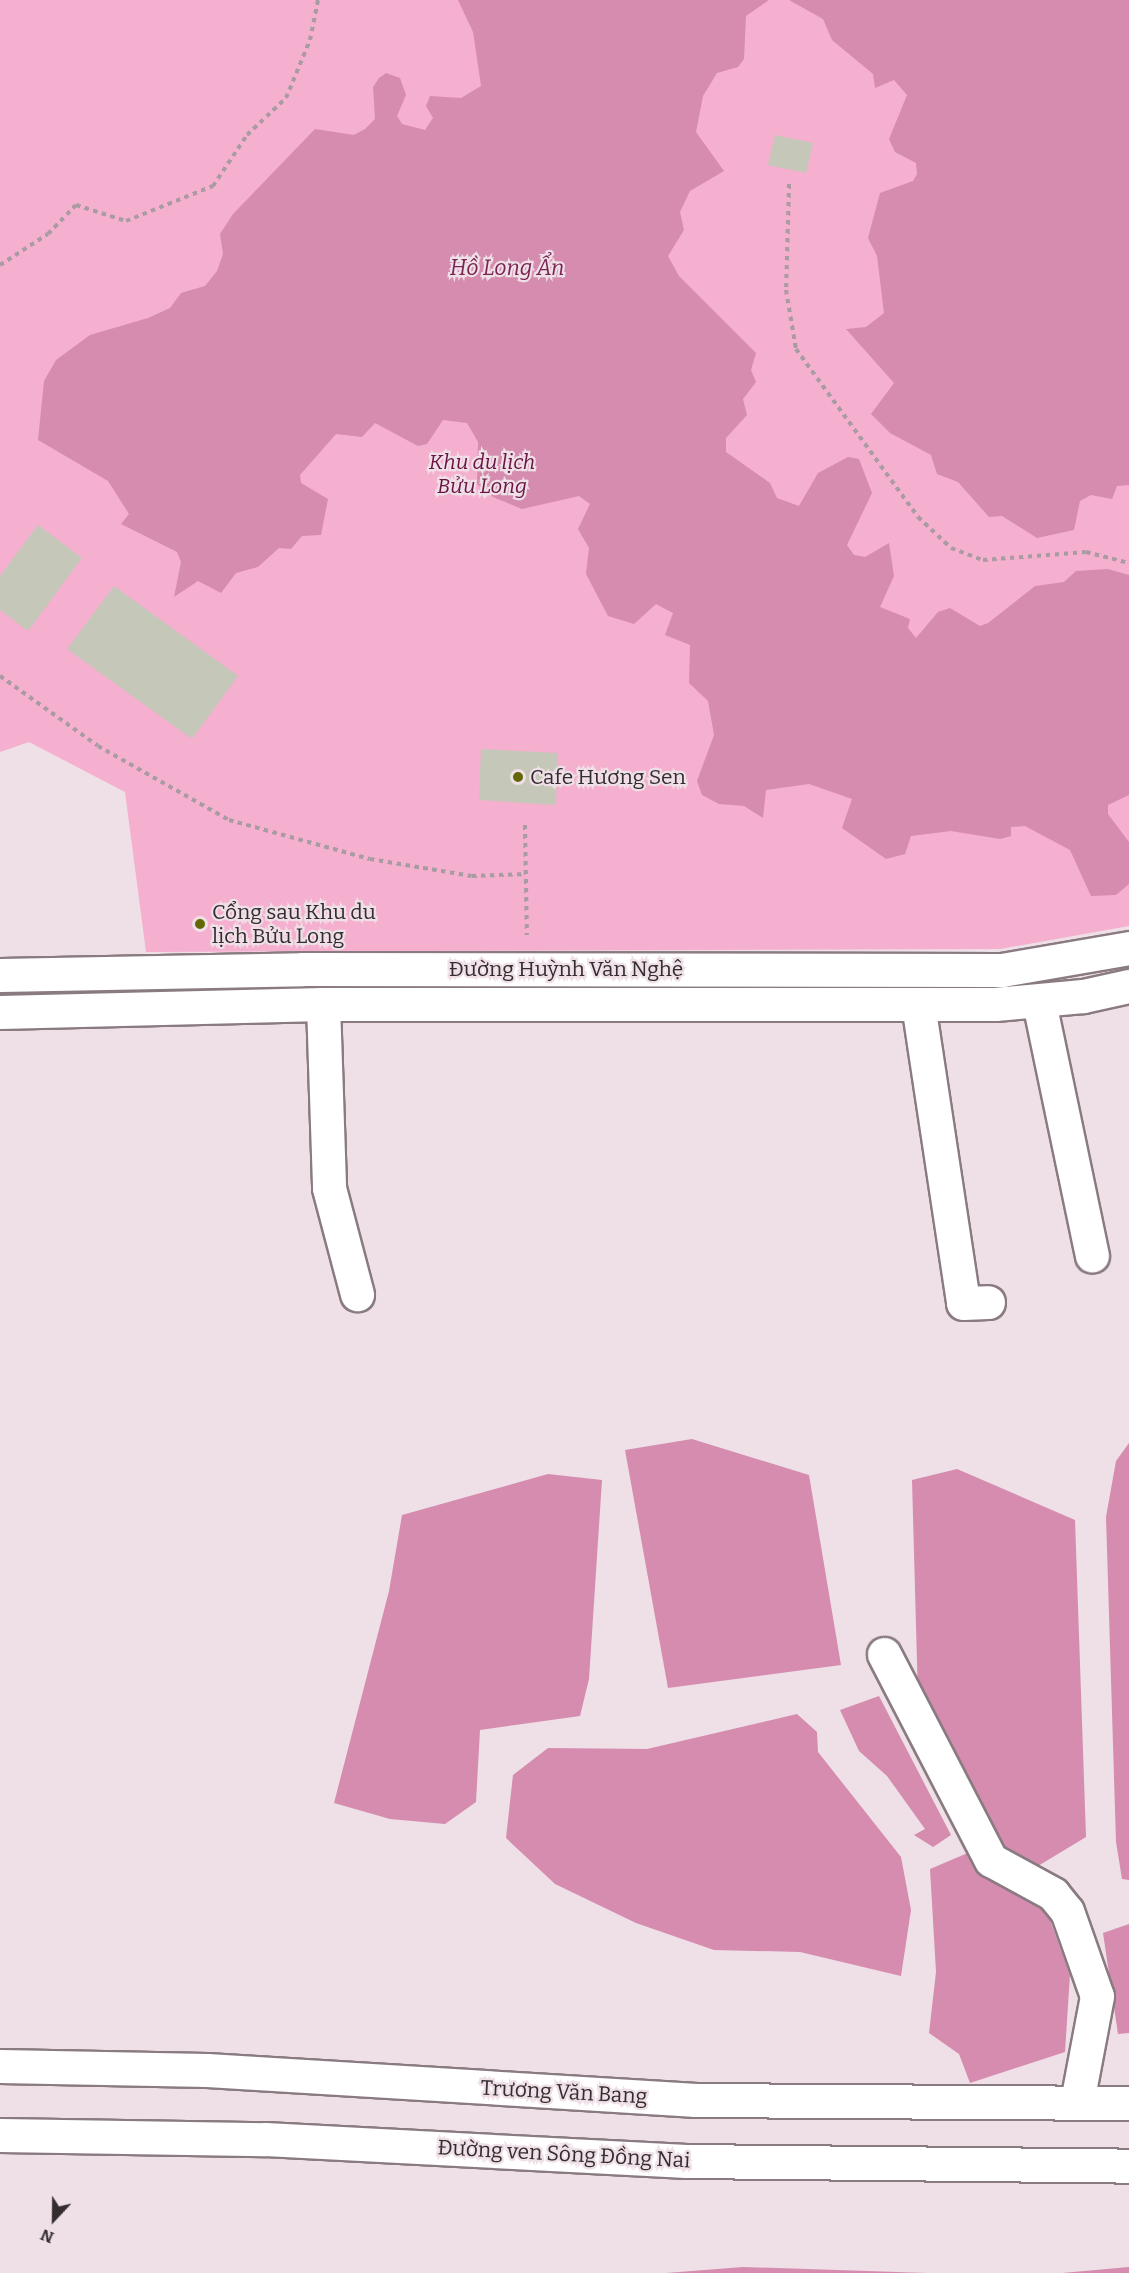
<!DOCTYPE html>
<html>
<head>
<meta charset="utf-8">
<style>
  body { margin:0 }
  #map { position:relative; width:1129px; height:2273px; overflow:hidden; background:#efdfe6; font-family:Bitter,serif }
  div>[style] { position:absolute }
  .green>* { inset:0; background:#f5afcf }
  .water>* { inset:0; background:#d58caf }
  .building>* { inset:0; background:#c5c7b9 }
  .path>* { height:4px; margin-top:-2px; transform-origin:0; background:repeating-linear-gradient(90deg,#a89ba1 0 4.5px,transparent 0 9px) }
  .roads { filter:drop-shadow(2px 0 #897b81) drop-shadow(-2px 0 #897b81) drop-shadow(0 2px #897b81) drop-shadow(0 -2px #897b81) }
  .minor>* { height:33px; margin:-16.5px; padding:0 16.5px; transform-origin:16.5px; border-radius:16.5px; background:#fff }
  .major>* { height:33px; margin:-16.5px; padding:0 16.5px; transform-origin:16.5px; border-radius:16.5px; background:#fff }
  .dots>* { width:16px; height:16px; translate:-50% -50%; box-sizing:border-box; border:3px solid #efdfe6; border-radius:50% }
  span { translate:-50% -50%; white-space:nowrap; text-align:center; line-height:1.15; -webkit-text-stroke:4.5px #efdfe6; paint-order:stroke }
  .park-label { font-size:21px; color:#6a1446; font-style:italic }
  .poi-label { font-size:21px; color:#332d30 }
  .left { translate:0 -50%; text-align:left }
  .street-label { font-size:21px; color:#332d30 }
  .water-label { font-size:22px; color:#7a2454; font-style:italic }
  .north { position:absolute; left:24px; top:2189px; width:60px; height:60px; -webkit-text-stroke:4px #efdfe6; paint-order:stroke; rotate:202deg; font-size:16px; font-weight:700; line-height:24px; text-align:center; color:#332d30 }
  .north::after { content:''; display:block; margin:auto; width:21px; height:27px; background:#332d30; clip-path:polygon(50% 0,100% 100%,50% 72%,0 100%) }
</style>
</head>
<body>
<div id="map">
  <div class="green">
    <i style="clip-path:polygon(0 0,1129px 0,1129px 926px,1000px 949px,146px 952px,125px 792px,29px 742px,0 752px)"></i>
  </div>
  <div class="water">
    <i style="clip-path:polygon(458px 0,769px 0,746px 16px,744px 59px,738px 67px,717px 73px,703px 96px,696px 132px,724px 171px,690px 191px,680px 212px,684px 230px,668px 256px,679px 276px,756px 353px,751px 370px,756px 382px,743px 399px,747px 415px,726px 438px,726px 452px,770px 483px,777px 498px,799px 506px,818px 473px,848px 457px,859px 459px,872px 493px,847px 545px,854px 555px,865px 557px,889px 543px,894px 576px,880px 607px,910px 619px,908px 628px,916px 638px,938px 612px,950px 608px,980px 626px,988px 623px,1035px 586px,1064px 582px,1076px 571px,1108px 569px,1129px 575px,1129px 795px,1108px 805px,1108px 814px,1129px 842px,1129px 884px,1116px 895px,1091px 896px,1070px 850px,1025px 826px,1011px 827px,1011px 836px,1000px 839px,951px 831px,911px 836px,905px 854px,886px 859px,842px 828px,852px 799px,809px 784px,766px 790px,763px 818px,744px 806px,719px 804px,702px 795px,697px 781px,714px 735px,708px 701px,689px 683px,690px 645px,665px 635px,673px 613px,656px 604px,634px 624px,608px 616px,586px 574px,589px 548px,578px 529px,590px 504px,579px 496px,522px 509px,493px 497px,477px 484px,478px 442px,467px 423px,443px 420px,427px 444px,418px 446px,375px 423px,362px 437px,336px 434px,300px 475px,301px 483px,328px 499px,321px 535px,302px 536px,291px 549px,279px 548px,258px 567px,236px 573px,221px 593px,198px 581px,174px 597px,181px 562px,177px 552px,121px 524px,129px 514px,108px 481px,38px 440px,44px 381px,56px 360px,90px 335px,148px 318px,170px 308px,181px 293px,205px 286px,217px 271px,223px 254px,220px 234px,233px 214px,315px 129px,354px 135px,365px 129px,375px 119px,373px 87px,379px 78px,386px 73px,400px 78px,406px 95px,397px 116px,402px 124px,425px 130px,433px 118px,426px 106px,430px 96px,461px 98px,481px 86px,473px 32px)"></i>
    <i style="clip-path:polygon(789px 0,1129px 0,1129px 485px,1117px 486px,1112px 499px,1091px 495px,1080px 501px,1074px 530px,1037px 538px,1002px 516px,989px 517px,958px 482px,937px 474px,931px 455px,890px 433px,871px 414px,894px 383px,846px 329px,866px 327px,884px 313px,877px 256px,868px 238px,880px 193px,913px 181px,917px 174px,916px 163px,895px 152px,889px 139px,907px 95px,894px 80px,875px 88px,873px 74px,832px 40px,823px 19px)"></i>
    <i style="clip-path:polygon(692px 1439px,809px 1475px,841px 1665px,668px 1688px,625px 1450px)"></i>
    <i style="clip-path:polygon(1129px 1443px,1129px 1880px,1122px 1879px,1116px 1842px,1106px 1517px,1116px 1461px)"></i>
    <i style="clip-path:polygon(957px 1469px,1075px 1520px,1086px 1837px,1038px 1866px,1009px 1859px,918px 1698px,912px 1480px)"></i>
    <i style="clip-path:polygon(548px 1474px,602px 1480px,589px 1679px,580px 1716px,480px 1730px,476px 1802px,445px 1824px,390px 1819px,334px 1803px,389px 1591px,402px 1515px)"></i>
    <i style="clip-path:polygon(879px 1696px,951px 1835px,933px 1847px,914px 1835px,925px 1829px,887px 1776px,859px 1751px,840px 1710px)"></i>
    <i style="clip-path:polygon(797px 1714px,817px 1732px,818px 1752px,901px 1857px,911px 1910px,901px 1976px,800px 1952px,714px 1950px,636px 1923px,555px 1884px,506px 1838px,513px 1775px,548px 1748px,647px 1749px)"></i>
    <i style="clip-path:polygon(970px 1852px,1042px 1898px,1070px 1975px,1065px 2052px,970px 2083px,959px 2054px,929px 2033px,936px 1972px,930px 1869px)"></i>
    <i style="clip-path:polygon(1129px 1924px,1129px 2033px,1118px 2034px,1103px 1933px)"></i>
    <i style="clip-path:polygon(743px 2267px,927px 2273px,666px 2273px)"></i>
    <i style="clip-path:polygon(1129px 2267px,1129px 2273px,1050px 2273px,1062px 2273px)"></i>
  </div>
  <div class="building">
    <i style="clip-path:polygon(775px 135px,813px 143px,806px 173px,768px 165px)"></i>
    <i style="clip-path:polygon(38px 525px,82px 558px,28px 631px,0 610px,0 576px)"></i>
    <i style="clip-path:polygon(114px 586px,238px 676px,192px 739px,67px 649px)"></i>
    <i style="clip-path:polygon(481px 749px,558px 753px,556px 805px,479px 800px)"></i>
  </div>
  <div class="path">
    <i style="left:789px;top:184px;width:106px;rotate:91.6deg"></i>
    <i style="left:786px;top:290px;width:60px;rotate:80.4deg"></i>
    <i style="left:796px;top:349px;width:208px;rotate:54deg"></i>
    <i style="left:918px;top:517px;width:45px;rotate:43.2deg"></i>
    <i style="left:951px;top:548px;width:34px;rotate:21deg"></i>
    <i style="left:983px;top:560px;width:103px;rotate:-4.4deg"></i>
    <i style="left:1086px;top:552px;width:44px;rotate:14.3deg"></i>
    <i style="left:0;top:265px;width:57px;rotate:-32.9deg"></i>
    <i style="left:48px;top:234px;width:40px;rotate:-46deg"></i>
    <i style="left:76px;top:205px;width:52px;rotate:17.7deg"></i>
    <i style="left:126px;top:221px;width:94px;rotate:-21.9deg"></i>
    <i style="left:213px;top:186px;width:61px;rotate:-56.3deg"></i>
    <i style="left:247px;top:135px;width:54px;rotate:-43.5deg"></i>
    <i style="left:286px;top:98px;width:63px;rotate:-67.5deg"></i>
    <i style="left:310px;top:40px;width:41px;rotate:-78.7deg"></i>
    <i style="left:0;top:676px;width:120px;rotate:35.5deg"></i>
    <i style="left:98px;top:746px;width:150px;rotate:29.5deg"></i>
    <i style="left:229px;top:820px;width:146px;rotate:15.5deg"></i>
    <i style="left:370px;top:859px;width:103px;rotate:9.5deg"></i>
    <i style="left:472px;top:876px;width:54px;rotate:-2.1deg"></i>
    <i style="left:525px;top:825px;width:110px;rotate:89deg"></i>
  </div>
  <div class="roads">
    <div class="minor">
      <i style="left:1039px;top:1002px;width:259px;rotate:78.2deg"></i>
      <i style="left:323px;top:1004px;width:184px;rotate:88.1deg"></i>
      <i style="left:329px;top:1188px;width:110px;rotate:75.2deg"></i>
      <i style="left:918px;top:1004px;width:302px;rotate:81.4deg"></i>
      <i style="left:963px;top:1303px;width:25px;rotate:-2deg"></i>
      <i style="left:884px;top:1654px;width:232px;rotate:62.6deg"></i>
      <i style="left:991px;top:1860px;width:71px;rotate:28.7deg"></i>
      <i style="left:1053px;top:1894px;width:22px;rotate:51deg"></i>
      <i style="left:1067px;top:1911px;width:90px;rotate:70.6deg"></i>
      <i style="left:1097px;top:1996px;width:108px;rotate:100.7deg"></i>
    </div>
    <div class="major">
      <i style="left:0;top:975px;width:303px;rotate:-1.1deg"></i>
      <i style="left:303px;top:969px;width:699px;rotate:0.08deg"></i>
      <i style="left:1002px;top:970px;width:129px;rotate:-9.8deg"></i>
      <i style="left:0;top:1012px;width:323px;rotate:-1.4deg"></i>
      <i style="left:323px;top:1004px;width:672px"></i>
      <i style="left:995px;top:1004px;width:88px;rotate:-5.2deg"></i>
      <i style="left:1083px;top:996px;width:47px;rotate:-12.3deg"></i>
      <i style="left:0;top:2066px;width:207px;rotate:1.1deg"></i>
      <i style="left:207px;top:2070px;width:490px;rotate:3.5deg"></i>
      <i style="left:696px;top:2100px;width:433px;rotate:0.4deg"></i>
      <i style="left:0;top:2135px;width:265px;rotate:0.9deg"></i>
      <i style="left:265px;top:2139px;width:422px;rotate:3deg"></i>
      <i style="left:686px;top:2161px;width:443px;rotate:0.6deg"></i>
    </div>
  </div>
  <div class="dots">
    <i style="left:518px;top:777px;background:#636706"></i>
    <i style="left:200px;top:924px;background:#636706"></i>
  </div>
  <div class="park-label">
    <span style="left:482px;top:474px">Khu du lịch<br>Bửu Long</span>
  </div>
  <div class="poi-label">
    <span class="left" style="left:530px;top:777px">Cafe Hương Sen</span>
    <span class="left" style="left:212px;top:924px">Cổng sau Khu du<br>lịch Bửu Long</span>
  </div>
  <div class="street-label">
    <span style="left:566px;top:969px">Đường Huỳnh Văn Nghệ</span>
    <span style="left:564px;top:2092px;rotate:3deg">Trương Văn Bang</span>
    <span style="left:564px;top:2154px;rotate:3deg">Đường ven Sông Đồng Nai</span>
  </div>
  <div class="water-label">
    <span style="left:507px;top:268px">Hồ Long Ẩn</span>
  </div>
  <div class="north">N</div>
</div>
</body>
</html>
